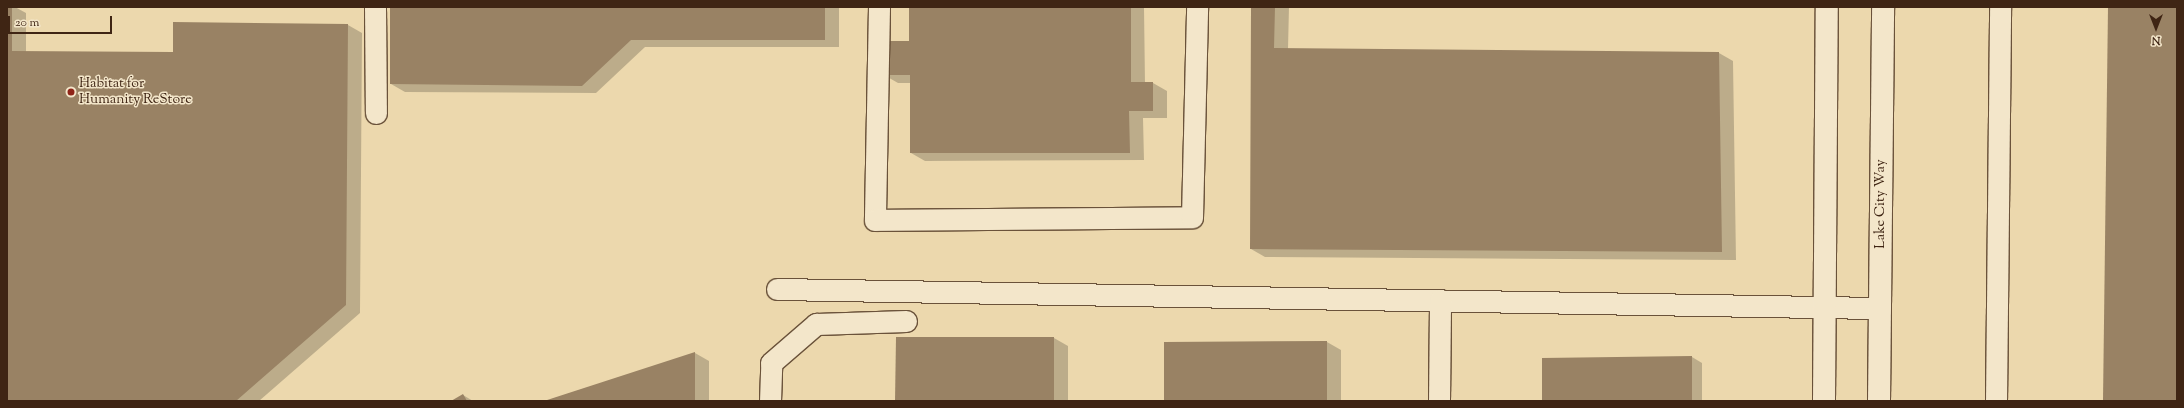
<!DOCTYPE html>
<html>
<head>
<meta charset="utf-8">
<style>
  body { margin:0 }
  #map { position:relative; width:2184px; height:408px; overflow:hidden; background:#ecd8ad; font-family:"Sorts Mill Goudy",serif }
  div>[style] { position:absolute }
  .shadow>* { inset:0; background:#0003 }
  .building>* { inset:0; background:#998264 }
  .roads { filter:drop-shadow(1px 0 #6a523a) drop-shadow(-1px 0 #6a523a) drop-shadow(0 1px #6a523a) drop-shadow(0 -1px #6a523a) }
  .lane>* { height:21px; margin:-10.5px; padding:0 10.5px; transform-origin:10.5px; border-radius:10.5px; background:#f3e6ca }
  .secondary>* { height:22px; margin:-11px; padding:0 11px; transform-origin:11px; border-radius:11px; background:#f3e6ca }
  .dots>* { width:11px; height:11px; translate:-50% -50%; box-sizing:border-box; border:2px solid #f3e6ca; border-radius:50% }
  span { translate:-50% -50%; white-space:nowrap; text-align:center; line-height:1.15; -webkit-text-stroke:3px #f3e6ca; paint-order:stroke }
  .poi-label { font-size:14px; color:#3f2514 }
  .left { translate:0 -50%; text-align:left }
  .street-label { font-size:14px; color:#3f2514 }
  .frame { position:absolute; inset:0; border:8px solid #3f2514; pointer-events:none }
  .north { position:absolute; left:2136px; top:8px; width:40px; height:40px; -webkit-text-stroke:3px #f3e6ca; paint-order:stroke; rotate:180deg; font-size:11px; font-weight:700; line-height:16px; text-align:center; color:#3f2514 }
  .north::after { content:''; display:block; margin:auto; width:14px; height:18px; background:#3f2514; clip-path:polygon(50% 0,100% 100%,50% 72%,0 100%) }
  .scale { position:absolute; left:8px; top:16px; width:104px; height:18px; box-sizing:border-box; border:2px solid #3f2514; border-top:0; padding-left:5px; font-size:12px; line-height:14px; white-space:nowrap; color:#3f2514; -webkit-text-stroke:3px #f3e6ca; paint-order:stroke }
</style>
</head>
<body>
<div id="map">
  <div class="shadow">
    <i style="clip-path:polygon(7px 7px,15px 7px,26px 13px,26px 52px,174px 53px,348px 25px,362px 33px,360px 313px,259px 401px,7px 401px)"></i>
    <i style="clip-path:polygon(391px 7px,839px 7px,839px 47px,645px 47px,596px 93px,405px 92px,391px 84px)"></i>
    <i style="clip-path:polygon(910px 7px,1144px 7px,1145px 83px,1153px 83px,1167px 91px,1167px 118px,1143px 118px,1144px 160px,925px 161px,911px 153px,911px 83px,898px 83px,884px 75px,910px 42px)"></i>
    <i style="clip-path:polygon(1252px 7px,1289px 7px,1288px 49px,1719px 53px,1733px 61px,1736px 260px,1265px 257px,1251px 249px)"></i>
    <i style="clip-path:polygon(897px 338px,1054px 338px,1068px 346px,1068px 401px,896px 401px)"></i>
    <i style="clip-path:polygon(1327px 342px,1341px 350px,1341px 401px,1165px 401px)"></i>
    <i style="clip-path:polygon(695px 353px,709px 361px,709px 401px,546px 401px)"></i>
    <i style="clip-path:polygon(1692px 357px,1702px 363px,1702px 401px,1543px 401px)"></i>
    <i style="clip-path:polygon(463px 395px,473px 401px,453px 401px)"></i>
  </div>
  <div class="building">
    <i style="clip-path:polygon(7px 7px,12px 7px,12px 51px,173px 52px,173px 22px,348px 24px,346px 305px,236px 401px,7px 401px)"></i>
    <i style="clip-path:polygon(390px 7px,825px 7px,825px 40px,631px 40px,582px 86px,390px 84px)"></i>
    <i style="clip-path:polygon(909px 7px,1131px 7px,1131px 82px,1153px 82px,1153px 111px,1129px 111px,1130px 153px,910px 153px,910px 75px,883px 75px,882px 41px,909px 41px)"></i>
    <i style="clip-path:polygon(1251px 7px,1275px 7px,1274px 48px,1719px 52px,1722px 252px,1250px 249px)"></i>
    <i style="clip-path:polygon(2108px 7px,2177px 7px,2177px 401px,2103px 401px)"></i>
    <i style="clip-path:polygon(896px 337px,1054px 337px,1054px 401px,895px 401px)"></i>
    <i style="clip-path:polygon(1327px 341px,1327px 401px,1164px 401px,1164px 342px)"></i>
    <i style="clip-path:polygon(695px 352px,695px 401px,544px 401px)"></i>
    <i style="clip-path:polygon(1692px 356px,1692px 401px,1542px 401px,1542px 358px)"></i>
    <i style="clip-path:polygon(463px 394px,467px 401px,451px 401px)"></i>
  </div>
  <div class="roads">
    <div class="lane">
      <i style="left:375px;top:7px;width:106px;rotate:89.5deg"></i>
      <i style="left:879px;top:7px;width:213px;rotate:91.1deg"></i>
      <i style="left:875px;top:220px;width:317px;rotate:-0.5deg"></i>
      <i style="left:1192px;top:217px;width:210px;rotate:-88.6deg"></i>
      <i style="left:777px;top:289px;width:1103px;rotate:0.99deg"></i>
      <i style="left:770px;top:401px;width:38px;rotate:-88deg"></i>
      <i style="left:771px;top:363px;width:60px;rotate:-40.9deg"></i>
      <i style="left:816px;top:324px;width:90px;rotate:-1.9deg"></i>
      <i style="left:1439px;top:401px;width:101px;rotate:-89.4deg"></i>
      <i style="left:1996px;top:401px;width:394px;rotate:-89.4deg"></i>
    </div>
    <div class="secondary">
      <i style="left:1824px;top:401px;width:394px;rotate:-89.6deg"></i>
      <i style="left:1879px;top:401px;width:394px;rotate:-89.4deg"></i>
    </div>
  </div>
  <div class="dots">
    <i style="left:71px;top:92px;background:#8f2418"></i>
  </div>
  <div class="poi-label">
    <span class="left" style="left:79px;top:92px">Habitat for<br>Humanity ReStore</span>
  </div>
  <div class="street-label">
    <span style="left:1881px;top:204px;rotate:-90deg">Lake City Way</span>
  </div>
  <div class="frame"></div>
  <div class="north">N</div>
  <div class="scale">20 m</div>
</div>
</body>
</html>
